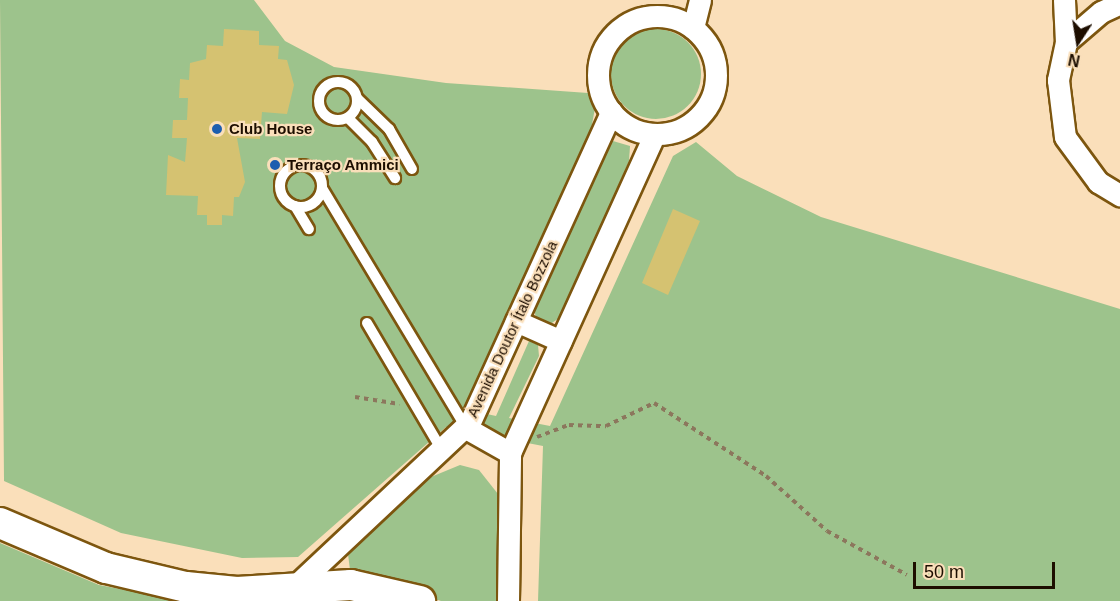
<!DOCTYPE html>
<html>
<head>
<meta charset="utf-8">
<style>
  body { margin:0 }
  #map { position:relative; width:1120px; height:601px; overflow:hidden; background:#fadfba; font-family:Arial,sans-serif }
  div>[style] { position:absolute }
  .green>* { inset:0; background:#9dc38c }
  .round { border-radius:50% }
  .building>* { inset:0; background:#d5c271 }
  .path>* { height:4px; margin-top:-2px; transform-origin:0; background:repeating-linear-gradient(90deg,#8c775d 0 4.5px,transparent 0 9px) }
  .roads { filter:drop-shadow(2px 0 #7d560f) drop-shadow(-2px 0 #7d560f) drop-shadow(0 2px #7d560f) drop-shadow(0 -2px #7d560f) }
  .lane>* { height:10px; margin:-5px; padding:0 5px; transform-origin:5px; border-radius:5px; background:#fff }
  .lane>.ring { margin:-5px; padding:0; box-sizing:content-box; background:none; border:10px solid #fff; border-radius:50% }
  .street>* { height:21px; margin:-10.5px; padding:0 10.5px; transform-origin:10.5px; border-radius:10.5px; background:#fff }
  .street>.ring { margin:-10.5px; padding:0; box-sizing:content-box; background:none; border:21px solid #fff; border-radius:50% }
  .secondary>* { height:30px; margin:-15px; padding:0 15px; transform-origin:15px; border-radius:15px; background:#fff }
  .dots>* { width:16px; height:16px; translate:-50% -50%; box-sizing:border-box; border:3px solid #fadfba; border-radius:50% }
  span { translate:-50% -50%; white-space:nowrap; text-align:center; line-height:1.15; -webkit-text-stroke:4.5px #fadfba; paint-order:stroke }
  .poi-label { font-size:15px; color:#1d0e00; font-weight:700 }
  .left { translate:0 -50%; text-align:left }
  .street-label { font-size:15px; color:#1d0e00 }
  .north { position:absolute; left:1048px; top:12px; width:60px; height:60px; -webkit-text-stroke:4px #fadfba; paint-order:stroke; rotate:192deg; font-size:16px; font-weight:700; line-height:24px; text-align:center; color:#1d0e00 }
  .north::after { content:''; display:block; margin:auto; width:21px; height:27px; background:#1d0e00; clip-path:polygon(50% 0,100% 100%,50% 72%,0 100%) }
  .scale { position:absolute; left:913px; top:562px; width:142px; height:27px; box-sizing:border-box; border:3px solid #1d0e00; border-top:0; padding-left:8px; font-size:18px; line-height:21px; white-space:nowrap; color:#1d0e00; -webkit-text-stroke:4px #fadfba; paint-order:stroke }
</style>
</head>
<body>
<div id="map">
  <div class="green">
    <i style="clip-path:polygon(0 0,254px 0,285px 41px,334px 67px,446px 83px,588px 93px,595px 108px,591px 130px,464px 409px,496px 416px,529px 341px,538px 345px,539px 356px,509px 418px,550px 426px,673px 156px,696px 142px,737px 176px,821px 217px,1120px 309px,1120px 601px,538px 601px,543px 446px,446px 427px,298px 557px,242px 558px,121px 533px,4px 481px)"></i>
    <i class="round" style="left:611px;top:29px;width:90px;height:90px"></i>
    <i style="clip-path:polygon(613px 141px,630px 146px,629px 161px,562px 316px,549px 325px,536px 318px,534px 309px,603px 151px)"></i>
    <i style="clip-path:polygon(460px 465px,479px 470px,498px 494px,500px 601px,441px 601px,350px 570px,348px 554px,431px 477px)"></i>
    <i style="clip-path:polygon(0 543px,99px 585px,185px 601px,0 601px)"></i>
  </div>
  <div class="building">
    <i style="clip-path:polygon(224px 29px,259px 31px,259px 45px,279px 46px,278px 59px,287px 60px,294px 85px,287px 114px,262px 112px,260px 139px,237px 138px,245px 182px,239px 197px,234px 197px,233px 216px,222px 215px,222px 225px,207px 225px,207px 215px,197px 215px,198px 196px,166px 195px,168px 155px,185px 162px,187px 138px,172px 138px,173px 120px,187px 120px,188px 98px,179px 98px,180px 79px,189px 80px,190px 63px,206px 59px,207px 45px,223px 46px)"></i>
    <i style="clip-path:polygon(673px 209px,700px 221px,668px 295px,642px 283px)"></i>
  </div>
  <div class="path">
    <i style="left:355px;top:397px;width:45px;rotate:9deg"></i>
    <i style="left:537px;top:437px;width:34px;rotate:-21deg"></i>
    <i style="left:569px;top:425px;width:37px;rotate:2deg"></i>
    <i style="left:606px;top:426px;width:53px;rotate:-25.6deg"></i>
    <i style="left:654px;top:403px;width:134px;rotate:33.1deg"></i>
    <i style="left:766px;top:476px;width:82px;rotate:42deg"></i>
    <i style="left:827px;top:531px;width:91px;rotate:28.8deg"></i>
  </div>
  <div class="roads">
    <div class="lane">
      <i class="ring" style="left:319px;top:82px;width:28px;height:28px"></i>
      <i style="left:357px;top:98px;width:45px;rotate:44.1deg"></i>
      <i style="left:389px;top:129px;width:46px;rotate:60.1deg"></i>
      <i style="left:348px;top:118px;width:34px;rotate:45deg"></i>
      <i style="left:372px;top:142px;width:43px;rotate:57.4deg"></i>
      <i class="ring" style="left:280px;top:165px;width:32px;height:32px"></i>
      <i style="left:322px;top:188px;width:280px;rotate:59deg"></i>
      <i style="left:295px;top:206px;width:27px;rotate:59deg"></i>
      <i style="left:367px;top:323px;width:150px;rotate:59.5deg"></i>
    </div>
    <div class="street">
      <i style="left:1064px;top:0;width:42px;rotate:87.3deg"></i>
      <i style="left:1066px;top:42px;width:39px;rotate:102deg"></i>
      <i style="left:1058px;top:80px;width:57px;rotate:83deg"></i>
      <i style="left:1065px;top:137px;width:56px;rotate:53.7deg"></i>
      <i style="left:1098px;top:182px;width:26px;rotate:31deg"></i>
      <i class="ring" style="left:598px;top:16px;width:97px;height:97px"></i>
      <i style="left:693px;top:28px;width:29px;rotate:-76deg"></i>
      <i style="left:1066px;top:42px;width:46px;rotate:-40.6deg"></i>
      <i style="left:1101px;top:12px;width:21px;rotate:-25deg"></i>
      <i style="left:516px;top:321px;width:49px;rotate:24deg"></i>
      <i style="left:466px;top:428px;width:51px;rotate:29.6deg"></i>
      <i style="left:291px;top:590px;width:245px;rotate:-43.2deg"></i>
      <i style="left:470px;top:422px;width:341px;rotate:-65.5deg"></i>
      <i style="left:508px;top:601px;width:148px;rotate:-89.2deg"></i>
      <i style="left:510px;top:453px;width:350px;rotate:-65.6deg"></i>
    </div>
    <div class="secondary">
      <i style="left:0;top:523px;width:115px;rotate:23deg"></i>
      <i style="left:106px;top:568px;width:82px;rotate:13.4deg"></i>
      <i style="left:186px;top:587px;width:51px;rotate:5.6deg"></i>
      <i style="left:237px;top:592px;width:114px;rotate:-3.5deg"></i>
      <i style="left:351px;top:585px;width:71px;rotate:13.1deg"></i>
    </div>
  </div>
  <div class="dots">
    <i style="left:217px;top:129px;background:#1d5eaf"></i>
    <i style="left:275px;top:165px;background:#1d5eaf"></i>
  </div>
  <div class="poi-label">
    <span class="left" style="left:229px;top:129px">Club House</span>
    <span class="left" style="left:287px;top:165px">Terraço Ammici</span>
  </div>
  <div class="street-label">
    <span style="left:512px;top:329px;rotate:-65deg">Avenida Doutor Ítalo Bozzola</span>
  </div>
  <div class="north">N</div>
  <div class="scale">50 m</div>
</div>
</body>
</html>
